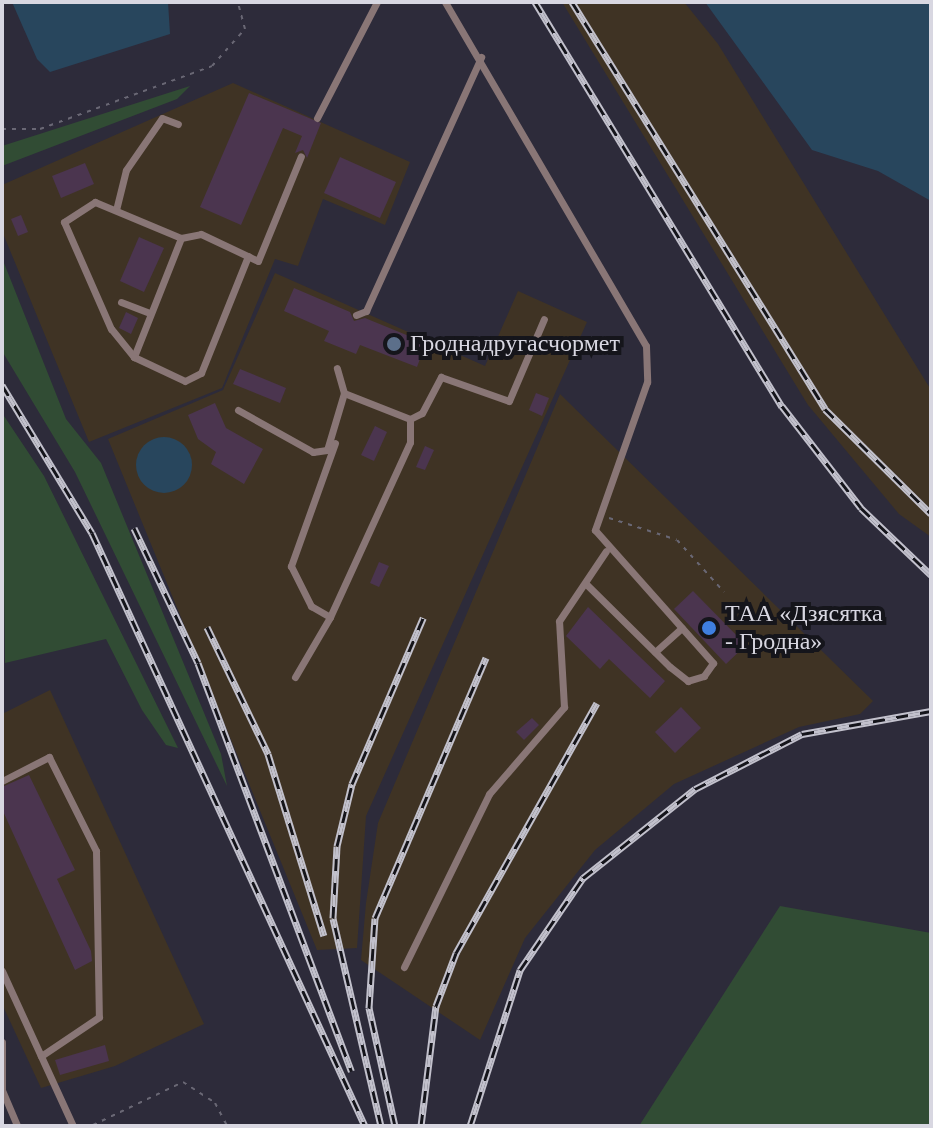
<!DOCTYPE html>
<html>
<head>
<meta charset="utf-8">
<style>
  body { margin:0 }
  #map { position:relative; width:933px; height:1128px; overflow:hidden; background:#2d2b3a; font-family:Georgia,serif }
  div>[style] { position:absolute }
  .industrial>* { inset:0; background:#3f3324 }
  .green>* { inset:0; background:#314c34 }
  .water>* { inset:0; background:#28465d }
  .round { border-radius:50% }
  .building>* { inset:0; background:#4b354f }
  .path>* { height:2px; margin-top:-1px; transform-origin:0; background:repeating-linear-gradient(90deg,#696774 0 4px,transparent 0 10px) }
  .service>* { height:7px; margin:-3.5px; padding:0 3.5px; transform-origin:3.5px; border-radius:3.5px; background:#897676 }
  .rail>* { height:7px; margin-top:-3.5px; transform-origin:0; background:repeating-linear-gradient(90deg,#15151b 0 12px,#c2c1cc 0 24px); box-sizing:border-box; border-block:2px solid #c2c1cc }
  .dots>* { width:22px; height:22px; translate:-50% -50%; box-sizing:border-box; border:4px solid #15151b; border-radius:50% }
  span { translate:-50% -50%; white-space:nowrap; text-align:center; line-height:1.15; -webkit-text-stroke:8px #15151b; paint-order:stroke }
  .poi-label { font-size:24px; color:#d8d7e1 }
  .left { translate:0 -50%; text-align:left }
  .frame { position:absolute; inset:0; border:4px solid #d8d7e1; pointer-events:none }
</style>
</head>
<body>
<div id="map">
  <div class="industrial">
    <i style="clip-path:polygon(562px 2px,684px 2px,718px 44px,931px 390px,931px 537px,899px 514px,808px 405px)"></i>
    <i style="clip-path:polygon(233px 83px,410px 162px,385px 225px,323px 199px,298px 266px,275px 259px,222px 388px,89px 442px,2px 231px,2px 185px)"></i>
    <i style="clip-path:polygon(275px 273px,485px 366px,518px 291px,587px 322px,366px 816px,357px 948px,317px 950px,108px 439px,223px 390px)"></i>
    <i style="clip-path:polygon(560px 394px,873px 701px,860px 714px,799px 727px,674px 784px,595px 850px,525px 938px,480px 1040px,361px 960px,366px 903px,378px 823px)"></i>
    <i style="clip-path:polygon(50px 690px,204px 1024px,115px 1066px,41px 1088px,2px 1004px,2px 714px)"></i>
  </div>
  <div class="green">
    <i style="clip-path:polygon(190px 86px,177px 99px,2px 166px,2px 146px)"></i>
    <i style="clip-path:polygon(2px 258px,66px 419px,101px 463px,221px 754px,227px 786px,75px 472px,2px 351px)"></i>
    <i style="clip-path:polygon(2px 413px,44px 476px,178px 748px,166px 745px,142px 710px,106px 639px,5px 663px)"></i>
    <i style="clip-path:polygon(780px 906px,931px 933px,931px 1126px,639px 1126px)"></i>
  </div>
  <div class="water">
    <i style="clip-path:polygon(12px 2px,168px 2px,170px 34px,50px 72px,37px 59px)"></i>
    <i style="clip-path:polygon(705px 2px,931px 2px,931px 201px,878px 171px,812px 150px)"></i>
    <i class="round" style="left:136px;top:437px;width:56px;height:56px"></i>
  </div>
  <div class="building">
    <i style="clip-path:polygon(249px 93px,321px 123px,307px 158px,303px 150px,295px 153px,302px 136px,283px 128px,241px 225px,200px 207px)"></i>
    <i style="clip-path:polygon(340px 157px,396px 182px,380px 218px,324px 193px)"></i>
    <i style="clip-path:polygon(85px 163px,94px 184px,61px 198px,52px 176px)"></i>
    <i style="clip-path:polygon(21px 215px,28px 232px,18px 236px,11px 219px)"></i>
    <i style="clip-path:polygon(139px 237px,164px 248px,144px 292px,120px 281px)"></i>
    <i style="clip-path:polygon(294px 288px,350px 312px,354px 321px,365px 318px,426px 343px,417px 367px,360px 345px,356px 354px,324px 341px,329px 331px,284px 311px)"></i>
    <i style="clip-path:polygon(126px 312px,138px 318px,131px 334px,119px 328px)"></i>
    <i style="clip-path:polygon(240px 369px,286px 388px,280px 403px,233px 384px)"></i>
    <i style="clip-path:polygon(536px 393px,549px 398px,542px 416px,529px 410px)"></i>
    <i style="clip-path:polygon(215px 403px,226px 428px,263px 449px,244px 484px,211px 464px,216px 452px,198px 439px,188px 415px)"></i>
    <i style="clip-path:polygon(375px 426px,387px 432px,374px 461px,361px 455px)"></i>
    <i style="clip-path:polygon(425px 446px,434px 450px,425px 470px,416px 467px)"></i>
    <i style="clip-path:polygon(379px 562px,389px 566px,379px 587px,370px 583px)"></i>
    <i style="clip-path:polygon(693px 591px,746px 645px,726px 664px,674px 609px)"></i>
    <i style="clip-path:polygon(588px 607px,665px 681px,650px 698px,609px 659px,600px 669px,566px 636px)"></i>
    <i style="clip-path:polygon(681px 707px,701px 728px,675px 753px,655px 732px)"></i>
    <i style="clip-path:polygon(532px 718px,539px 725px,524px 740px,516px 732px)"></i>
    <i style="clip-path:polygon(29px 775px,75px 870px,57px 879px,91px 951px,92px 961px,75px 970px,2px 809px,2px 787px)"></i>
    <i style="clip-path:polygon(105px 1045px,109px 1061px,60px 1075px,55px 1060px)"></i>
  </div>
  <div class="path">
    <i style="left:2px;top:129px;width:38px"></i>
    <i style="left:40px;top:129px;width:183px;rotate:-20.1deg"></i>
    <i style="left:212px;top:66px;width:50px;rotate:-48.3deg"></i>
    <i style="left:245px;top:29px;width:28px;rotate:-105deg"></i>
    <i style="left:609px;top:518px;width:71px;rotate:17.9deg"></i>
    <i style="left:677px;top:540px;width:70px;rotate:47.9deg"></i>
    <i style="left:93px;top:1125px;width:100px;rotate:-25.5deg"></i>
    <i style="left:183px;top:1082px;width:38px;rotate:33deg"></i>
    <i style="left:215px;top:1103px;width:26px;rotate:62deg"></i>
  </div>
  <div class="service">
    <i style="left:445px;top:2px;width:398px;rotate:59.7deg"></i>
    <i style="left:646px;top:346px;width:36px;rotate:88deg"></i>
    <i style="left:647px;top:382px;width:157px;rotate:109.4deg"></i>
    <i style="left:595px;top:530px;width:178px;rotate:48.4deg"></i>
    <i style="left:713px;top:663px;width:16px;rotate:125deg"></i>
    <i style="left:704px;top:676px;width:17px;rotate:163deg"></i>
    <i style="left:688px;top:681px;width:23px;rotate:-142deg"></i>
    <i style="left:670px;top:667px;width:118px;rotate:-135.3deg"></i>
    <i style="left:317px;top:118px;width:131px;rotate:-62.7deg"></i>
    <i style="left:116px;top:210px;width:41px;rotate:-76deg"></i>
    <i style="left:126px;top:170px;width:63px;rotate:-55.3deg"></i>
    <i style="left:162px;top:118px;width:17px;rotate:21deg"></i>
    <i style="left:181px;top:238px;width:128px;rotate:111.6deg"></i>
    <i style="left:134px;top:357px;width:56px;rotate:25.2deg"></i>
    <i style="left:185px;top:381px;width:18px;rotate:-27deg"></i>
    <i style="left:201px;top:373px;width:126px;rotate:-68.1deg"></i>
    <i style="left:121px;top:302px;width:30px;rotate:21deg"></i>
    <i style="left:356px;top:315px;width:11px;rotate:-22deg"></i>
    <i style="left:366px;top:311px;width:279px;rotate:-65.6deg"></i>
    <i style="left:134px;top:357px;width:36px;rotate:-129deg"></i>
    <i style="left:111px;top:329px;width:117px;rotate:-113.7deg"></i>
    <i style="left:64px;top:222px;width:37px;rotate:-33deg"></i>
    <i style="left:95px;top:202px;width:93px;rotate:22.7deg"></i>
    <i style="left:181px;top:238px;width:20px;rotate:-11deg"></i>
    <i style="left:201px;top:234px;width:63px;rotate:25.3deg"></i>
    <i style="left:258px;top:261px;width:113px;rotate:-67.7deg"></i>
    <i style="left:344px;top:393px;width:71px;rotate:21.5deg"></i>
    <i style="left:410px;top:419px;width:13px;rotate:-27deg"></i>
    <i style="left:422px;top:413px;width:41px;rotate:-62.2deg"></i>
    <i style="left:441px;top:377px;width:72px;rotate:19.4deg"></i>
    <i style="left:509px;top:401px;width:89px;rotate:-66.9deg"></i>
    <i style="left:238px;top:410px;width:86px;rotate:29.2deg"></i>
    <i style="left:313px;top:452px;width:14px;rotate:-8deg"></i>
    <i style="left:327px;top:450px;width:59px;rotate:-73.4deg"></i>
    <i style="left:344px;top:393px;width:26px;rotate:-106deg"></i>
    <i style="left:335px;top:443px;width:131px;rotate:109.7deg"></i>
    <i style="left:291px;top:566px;width:45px;rotate:63.4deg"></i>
    <i style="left:311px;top:606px;width:22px;rotate:30deg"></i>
    <i style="left:330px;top:617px;width:192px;rotate:-65.4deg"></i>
    <i style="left:410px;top:442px;width:23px;rotate:-90deg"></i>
    <i style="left:655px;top:652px;width:36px;rotate:-42deg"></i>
    <i style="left:295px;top:677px;width:69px;rotate:-59.7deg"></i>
    <i style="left:2px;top:781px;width:53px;rotate:-27.1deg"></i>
    <i style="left:49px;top:757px;width:105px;rotate:63.4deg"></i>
    <i style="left:96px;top:851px;width:166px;rotate:89deg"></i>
    <i style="left:99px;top:1017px;width:70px;rotate:146.1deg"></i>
    <i style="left:404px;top:967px;width:193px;rotate:-63.8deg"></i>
    <i style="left:489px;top:794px;width:115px;rotate:-49.2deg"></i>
    <i style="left:564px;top:707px;width:86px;rotate:-93.3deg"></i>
    <i style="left:559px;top:621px;width:84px;rotate:-56.1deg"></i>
    <i style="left:2px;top:971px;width:170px;rotate:65.4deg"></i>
    <i style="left:2px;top:1042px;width:47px;rotate:90deg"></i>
    <i style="left:2px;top:1090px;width:39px;rotate:67deg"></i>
  </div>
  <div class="rail">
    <i style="left:535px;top:2px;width:474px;rotate:58.6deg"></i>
    <i style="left:782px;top:406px;width:129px;rotate:52.2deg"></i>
    <i style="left:861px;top:508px;width:97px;rotate:43.7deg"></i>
    <i style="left:572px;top:2px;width:479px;rotate:58.1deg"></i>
    <i style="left:825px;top:409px;width:149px;rotate:44.7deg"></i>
    <i style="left:2px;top:385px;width:173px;rotate:58.7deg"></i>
    <i style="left:92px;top:533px;width:653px;rotate:65.28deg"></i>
    <i style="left:134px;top:528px;width:149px;rotate:64.6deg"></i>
    <i style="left:198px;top:663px;width:436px;rotate:69.4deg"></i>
    <i style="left:207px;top:627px;width:141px;rotate:64.3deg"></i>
    <i style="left:268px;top:754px;width:190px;rotate:72.9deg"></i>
    <i style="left:381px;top:1126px;width:213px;rotate:-103deg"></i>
    <i style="left:333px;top:918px;width:72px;rotate:-86.8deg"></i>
    <i style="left:337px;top:846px;width:64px;rotate:-76.4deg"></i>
    <i style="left:352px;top:784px;width:181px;rotate:-66.8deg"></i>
    <i style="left:395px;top:1126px;width:121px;rotate:-102.4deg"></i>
    <i style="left:369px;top:1008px;width:90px;rotate:-86.2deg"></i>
    <i style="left:375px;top:918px;width:283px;rotate:-66.9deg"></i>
    <i style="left:421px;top:1126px;width:121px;rotate:-82.9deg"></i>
    <i style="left:436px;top:1006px;width:57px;rotate:-69.3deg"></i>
    <i style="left:456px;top:953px;width:287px;rotate:-60.6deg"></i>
    <i style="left:470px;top:1126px;width:164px;rotate:-72.2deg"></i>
    <i style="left:520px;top:970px;width:112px;rotate:-55.6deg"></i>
    <i style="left:583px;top:878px;width:143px;rotate:-38.5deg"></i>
    <i style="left:695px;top:789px;width:120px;rotate:-27.2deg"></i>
    <i style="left:802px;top:734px;width:131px;rotate:-10.1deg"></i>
  </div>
  <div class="dots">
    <i style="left:394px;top:344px;background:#5c6f8a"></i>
    <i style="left:709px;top:628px;background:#3f7fe0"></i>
  </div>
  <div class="poi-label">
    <span class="left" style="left:410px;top:344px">Гроднадругасчормет</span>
    <span class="left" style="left:725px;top:628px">ТАА «Дзясятка<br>- Гродна»</span>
  </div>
  <div class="frame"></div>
</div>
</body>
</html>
